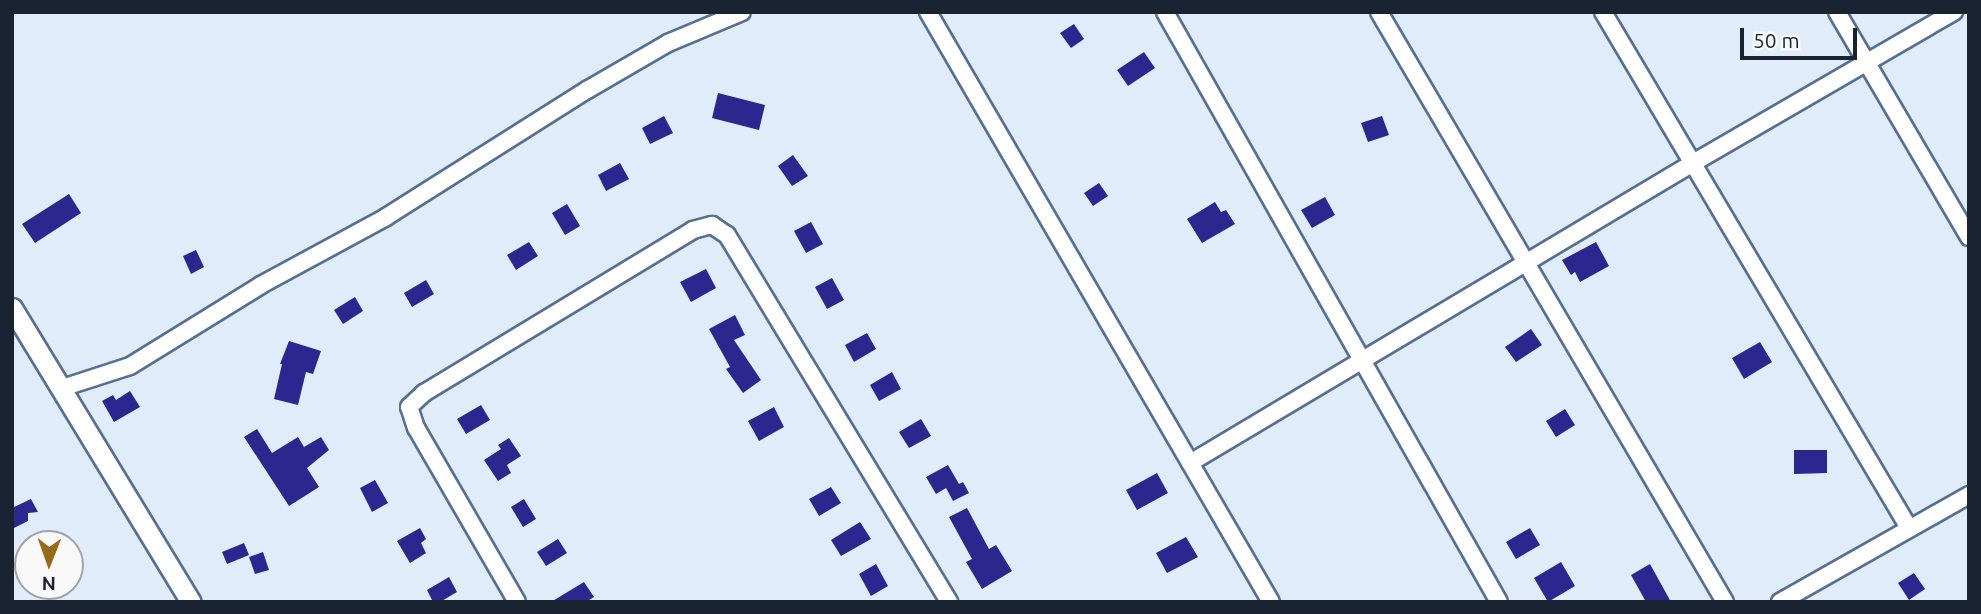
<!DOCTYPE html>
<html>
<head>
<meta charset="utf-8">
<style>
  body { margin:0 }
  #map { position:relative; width:1981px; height:614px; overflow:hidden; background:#e1ecfb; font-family:Ubuntu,sans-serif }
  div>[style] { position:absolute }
  .building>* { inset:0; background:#2c268f }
  .roads { filter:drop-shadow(2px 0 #577091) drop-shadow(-2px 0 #577091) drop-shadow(0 2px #577091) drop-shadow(0 -2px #577091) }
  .minor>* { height:16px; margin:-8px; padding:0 8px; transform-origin:8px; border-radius:8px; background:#fff }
  .tertiary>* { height:19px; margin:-9.5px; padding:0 9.5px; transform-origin:9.5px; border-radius:9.5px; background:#fff }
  span { translate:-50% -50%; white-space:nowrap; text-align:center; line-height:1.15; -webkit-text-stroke:7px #f8f8f8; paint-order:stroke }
  .frame { position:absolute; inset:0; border:14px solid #192331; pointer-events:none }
  .north { position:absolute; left:14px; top:530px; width:70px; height:70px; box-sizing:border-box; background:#f8f8f8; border:2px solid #9fa3a8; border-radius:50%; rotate:181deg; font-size:19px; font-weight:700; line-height:28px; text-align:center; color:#192331 }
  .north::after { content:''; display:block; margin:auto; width:24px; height:32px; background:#976a19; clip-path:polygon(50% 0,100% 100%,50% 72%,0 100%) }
  .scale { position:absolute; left:1740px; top:28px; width:117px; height:32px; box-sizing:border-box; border:4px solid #192331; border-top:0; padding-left:9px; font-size:21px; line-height:24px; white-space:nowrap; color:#192331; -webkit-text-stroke:5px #f8f8f8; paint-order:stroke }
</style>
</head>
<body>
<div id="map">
  <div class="building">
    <i style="clip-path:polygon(1074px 24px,1084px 39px,1071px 48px,1060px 33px)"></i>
    <i style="clip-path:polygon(1144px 52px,1155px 68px,1128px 86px,1117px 70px)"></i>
    <i style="clip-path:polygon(718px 93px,765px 105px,759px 130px,712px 118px)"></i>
    <i style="clip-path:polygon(664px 116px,673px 133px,650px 144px,642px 128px)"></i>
    <i style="clip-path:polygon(1382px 116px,1389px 135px,1368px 142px,1361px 123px)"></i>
    <i style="clip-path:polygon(793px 155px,808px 176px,792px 186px,778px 166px)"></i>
    <i style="clip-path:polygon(620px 163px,629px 179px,606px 191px,598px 175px)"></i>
    <i style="clip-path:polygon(1099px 183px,1108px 196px,1093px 206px,1084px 193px)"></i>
    <i style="clip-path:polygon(69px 194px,81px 213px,35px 243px,22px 224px)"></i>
    <i style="clip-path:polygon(1325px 197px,1335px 215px,1312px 228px,1301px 210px)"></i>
    <i style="clip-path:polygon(1215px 202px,1221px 212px,1226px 210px,1235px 224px,1202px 243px,1187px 219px)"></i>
    <i style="clip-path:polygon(567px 204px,580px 226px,565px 235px,552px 213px)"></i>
    <i style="clip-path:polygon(811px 222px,823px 244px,806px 253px,794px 231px)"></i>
    <i style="clip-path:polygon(529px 242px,538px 256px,516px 270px,507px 255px)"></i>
    <i style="clip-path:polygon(1596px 242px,1609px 266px,1580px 282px,1575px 272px,1571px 275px,1562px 260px)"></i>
    <i style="clip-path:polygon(196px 250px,204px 267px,191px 274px,183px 256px)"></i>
    <i style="clip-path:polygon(706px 269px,716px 288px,691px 302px,680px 282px)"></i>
    <i style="clip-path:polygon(832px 278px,844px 300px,827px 309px,815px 287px)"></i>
    <i style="clip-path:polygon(426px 280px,434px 294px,412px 307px,404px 293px)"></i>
    <i style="clip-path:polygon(355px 297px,363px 311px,343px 324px,334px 310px)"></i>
    <i style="clip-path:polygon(735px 315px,745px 335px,734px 340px,761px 380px,743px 393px,726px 369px,730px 367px,709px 329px)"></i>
    <i style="clip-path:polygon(1531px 329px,1542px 345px,1516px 362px,1505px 347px)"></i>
    <i style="clip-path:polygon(867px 333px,876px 349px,854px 362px,845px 345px)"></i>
    <i style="clip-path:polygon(289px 341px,321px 351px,313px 374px,306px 372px,298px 405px,274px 399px,282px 364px,280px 364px)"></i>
    <i style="clip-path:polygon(1760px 342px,1772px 362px,1744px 379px,1732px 358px)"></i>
    <i style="clip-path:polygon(892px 372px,901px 389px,879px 401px,870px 385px)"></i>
    <i style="clip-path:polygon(130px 391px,140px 407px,114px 422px,102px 401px,113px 395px,116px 400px)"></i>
    <i style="clip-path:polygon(481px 405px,490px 420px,466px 434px,457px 419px)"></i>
    <i style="clip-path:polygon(774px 407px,784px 427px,759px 441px,748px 421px)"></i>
    <i style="clip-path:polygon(1565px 409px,1575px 425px,1556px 437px,1546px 421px)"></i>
    <i style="clip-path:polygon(921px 419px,931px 436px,909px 448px,899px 432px)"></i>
    <i style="clip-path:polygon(257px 429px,272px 453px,298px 437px,304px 447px,321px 437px,329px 450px,307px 468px,319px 487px,289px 506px,244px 437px)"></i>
    <i style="clip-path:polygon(509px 438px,521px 456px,507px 465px,511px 473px,498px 481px,484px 460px,501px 449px,498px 445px)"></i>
    <i style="clip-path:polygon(1794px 450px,1827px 450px,1827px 473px,1794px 474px)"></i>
    <i style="clip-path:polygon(948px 465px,959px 484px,963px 482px,969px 493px,953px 501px,946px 488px,936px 494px,926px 477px)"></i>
    <i style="clip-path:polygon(1157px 473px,1168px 493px,1137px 510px,1126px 490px)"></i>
    <i style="clip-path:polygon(375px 480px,388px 503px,372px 512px,360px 488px)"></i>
    <i style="clip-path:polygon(831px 487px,841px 503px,819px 516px,809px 499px)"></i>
    <i style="clip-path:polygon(31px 499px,38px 512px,28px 513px,28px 521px,12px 529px,12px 508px)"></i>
    <i style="clip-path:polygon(524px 499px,536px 519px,523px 527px,511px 507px)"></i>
    <i style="clip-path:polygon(967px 508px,989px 549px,996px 545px,1012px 571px,982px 589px,966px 562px,972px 559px,949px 517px)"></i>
    <i style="clip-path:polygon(860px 522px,871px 539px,841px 556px,831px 540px)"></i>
    <i style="clip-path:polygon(420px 528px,426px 539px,421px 543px,426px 553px,410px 563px,397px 541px)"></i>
    <i style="clip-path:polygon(1530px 528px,1540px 545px,1516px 559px,1506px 542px)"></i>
    <i style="clip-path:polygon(1186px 537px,1198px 557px,1167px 573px,1156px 553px)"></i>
    <i style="clip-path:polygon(558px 539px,567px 553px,546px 566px,537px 552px)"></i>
    <i style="clip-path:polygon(244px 543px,249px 555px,227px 564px,222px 552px)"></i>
    <i style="clip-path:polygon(263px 552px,269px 570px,255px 574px,249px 557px)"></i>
    <i style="clip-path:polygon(1561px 562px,1575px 586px,1548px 602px,1534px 578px)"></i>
    <i style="clip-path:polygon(876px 564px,888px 586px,871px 596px,859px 574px)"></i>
    <i style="clip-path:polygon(1650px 564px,1671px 602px,1646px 602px,1631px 575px)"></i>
    <i style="clip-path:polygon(1914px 573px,1925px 589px,1909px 600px,1898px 583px)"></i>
    <i style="clip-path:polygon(449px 577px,457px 592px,440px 602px,433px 602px,427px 590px)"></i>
    <i style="clip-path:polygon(584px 582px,594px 597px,586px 602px,551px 602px)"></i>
  </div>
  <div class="roads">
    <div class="minor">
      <i style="left:928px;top:12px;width:682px;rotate:59.83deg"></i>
      <i style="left:1165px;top:12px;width:678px;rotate:60.49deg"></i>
      <i style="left:1379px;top:12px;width:684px;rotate:59.61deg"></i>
      <i style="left:1603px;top:12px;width:600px;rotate:59.33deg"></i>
      <i style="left:1837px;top:12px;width:261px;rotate:59.6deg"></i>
      <i style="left:62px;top:388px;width:71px;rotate:-17.9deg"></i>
      <i style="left:130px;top:366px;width:154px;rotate:-31.7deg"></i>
      <i style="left:261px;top:285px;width:142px;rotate:-28.5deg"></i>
      <i style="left:386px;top:217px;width:238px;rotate:-32.3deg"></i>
      <i style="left:587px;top:90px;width:94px;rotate:-30.1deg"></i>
      <i style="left:668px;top:43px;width:80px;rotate:-22.7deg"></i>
      <i style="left:1190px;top:463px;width:586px;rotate:-30.81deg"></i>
      <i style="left:1693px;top:163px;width:302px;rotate:-30.1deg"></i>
      <i style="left:517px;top:602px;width:201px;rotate:-120.1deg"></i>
      <i style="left:416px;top:428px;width:22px;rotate:-108deg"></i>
      <i style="left:409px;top:407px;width:21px;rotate:-43deg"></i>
      <i style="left:424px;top:393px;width:315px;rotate:-31.2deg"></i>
      <i style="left:693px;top:230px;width:20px;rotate:-15deg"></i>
      <i style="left:712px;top:225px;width:18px;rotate:34deg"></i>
      <i style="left:727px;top:235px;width:429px;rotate:58.8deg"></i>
      <i style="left:1780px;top:602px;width:217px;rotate:-29.5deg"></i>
    </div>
    <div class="tertiary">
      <i style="left:12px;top:308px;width:344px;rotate:58.7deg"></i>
    </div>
  </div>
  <div class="frame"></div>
  <div class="north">N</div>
  <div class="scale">50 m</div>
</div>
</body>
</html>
